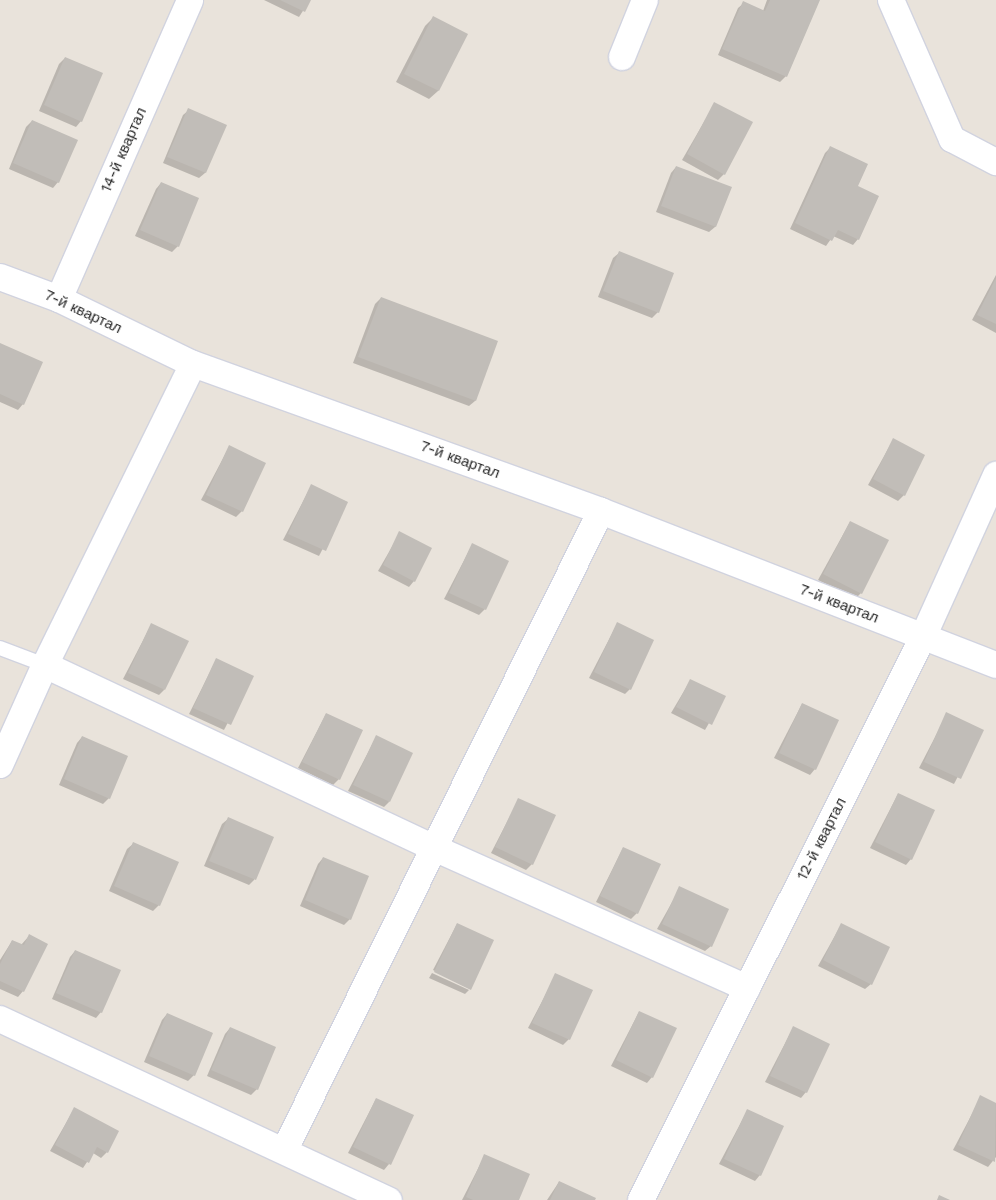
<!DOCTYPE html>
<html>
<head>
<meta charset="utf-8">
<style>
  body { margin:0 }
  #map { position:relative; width:996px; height:1200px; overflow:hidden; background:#e9e3db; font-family:"Work Sans",sans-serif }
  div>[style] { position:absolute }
  .shadow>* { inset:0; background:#0003 }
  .building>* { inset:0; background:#c1bdb8 }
  .roads { filter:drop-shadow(1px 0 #d1d3df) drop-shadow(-1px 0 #d1d3df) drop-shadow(0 1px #d1d3df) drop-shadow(0 -1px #d1d3df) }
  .lane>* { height:14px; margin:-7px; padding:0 7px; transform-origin:7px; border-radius:7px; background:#fff }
  .street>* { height:26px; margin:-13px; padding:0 13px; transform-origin:13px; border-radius:13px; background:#fff }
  span { translate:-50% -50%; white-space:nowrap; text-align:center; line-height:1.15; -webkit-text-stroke:4px #fff; paint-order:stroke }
  .street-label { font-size:15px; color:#282828 }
</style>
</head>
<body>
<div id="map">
  <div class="shadow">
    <i style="clip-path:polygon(264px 0,310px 0,299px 17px)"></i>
    <i style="clip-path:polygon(767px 0,818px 0,786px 76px,780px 82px,718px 55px,738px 8px,744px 3px,763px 11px)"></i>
    <i style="clip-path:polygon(433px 18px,466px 35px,438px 91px,429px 99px,396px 82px,425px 26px)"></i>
    <i style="clip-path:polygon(65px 58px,81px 121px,76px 127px,39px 111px,59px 64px)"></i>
    <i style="clip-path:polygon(715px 103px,724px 174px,718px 180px,682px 160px)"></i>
    <i style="clip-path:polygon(189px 110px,225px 125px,205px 173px,199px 178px,163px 163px,183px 115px)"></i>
    <i style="clip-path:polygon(32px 121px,58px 182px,53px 188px,9px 169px,26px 127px)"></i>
    <i style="clip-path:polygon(830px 148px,857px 187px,858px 239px,853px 245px,833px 236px,826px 246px,790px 229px,825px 153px)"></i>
    <i style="clip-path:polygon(676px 167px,730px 188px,715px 227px,709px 232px,656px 212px,671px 173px)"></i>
    <i style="clip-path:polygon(161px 183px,178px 246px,172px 252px,135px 236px,156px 189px)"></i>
    <i style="clip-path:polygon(619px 253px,658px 312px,652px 318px,598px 297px,613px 258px)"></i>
    <i style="clip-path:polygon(996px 275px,996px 333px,972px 320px)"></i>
    <i style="clip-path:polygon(381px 298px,497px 342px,475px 401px,469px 406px,353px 363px,375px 304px)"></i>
    <i style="clip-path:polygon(0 344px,23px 404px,18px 410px,0 402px)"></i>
    <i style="clip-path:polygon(893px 440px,904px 495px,898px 501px,868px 485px)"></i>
    <i style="clip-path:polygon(229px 447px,242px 511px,236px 517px,201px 500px)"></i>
    <i style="clip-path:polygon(311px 486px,347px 502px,319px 556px,283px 540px)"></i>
    <i style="clip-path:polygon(850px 522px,861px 593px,855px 599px,818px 580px)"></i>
    <i style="clip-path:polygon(400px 533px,414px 581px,409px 587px,378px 571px)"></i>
    <i style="clip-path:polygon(472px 545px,485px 609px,479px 615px,444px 599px)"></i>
    <i style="clip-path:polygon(617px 624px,630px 689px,625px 694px,589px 678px)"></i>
    <i style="clip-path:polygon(151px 625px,164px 690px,159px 695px,123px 679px)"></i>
    <i style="clip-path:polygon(216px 660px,252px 676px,224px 730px,189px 714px)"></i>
    <i style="clip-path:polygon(690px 681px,724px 697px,705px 730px,671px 713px)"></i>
    <i style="clip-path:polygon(802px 704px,815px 769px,810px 775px,774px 758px)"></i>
    <i style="clip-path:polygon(326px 714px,339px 779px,333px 785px,298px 768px)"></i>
    <i style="clip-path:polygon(947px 714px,982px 730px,954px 784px,919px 768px)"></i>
    <i style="clip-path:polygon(82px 737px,109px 798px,103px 804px,59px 785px,77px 743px)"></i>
    <i style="clip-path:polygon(376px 737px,389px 802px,384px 807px,348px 791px)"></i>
    <i style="clip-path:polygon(898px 794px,911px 859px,906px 865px,870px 848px)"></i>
    <i style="clip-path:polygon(519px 799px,532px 864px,526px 870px,491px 853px)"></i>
    <i style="clip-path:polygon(228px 819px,272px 838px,254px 880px,249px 885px,204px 866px,222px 824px)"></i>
    <i style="clip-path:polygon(133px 844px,159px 905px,153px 911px,109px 891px,127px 849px)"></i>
    <i style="clip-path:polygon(623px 848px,637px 913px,631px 919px,596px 902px)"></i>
    <i style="clip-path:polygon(323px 858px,350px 919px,344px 925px,300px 906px,318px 864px)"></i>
    <i style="clip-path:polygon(680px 888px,711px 946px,705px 951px,657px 929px)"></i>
    <i style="clip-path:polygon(457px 924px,470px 989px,433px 970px)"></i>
    <i style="clip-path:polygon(841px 925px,871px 984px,865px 989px,818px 966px)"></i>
    <i style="clip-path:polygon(29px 936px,23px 991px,18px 997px,0 989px,0 960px,12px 941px,21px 945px)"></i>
    <i style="clip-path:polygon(75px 951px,101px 1012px,96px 1018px,52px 999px,70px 957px)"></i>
    <i style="clip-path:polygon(432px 973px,469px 990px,465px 994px,429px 978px)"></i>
    <i style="clip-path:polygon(556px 975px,569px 1039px,563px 1045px,528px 1028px)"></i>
    <i style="clip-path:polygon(639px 1012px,652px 1077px,647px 1083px,611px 1066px)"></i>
    <i style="clip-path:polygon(167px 1014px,212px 1033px,194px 1075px,188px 1081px,144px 1062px,162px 1020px)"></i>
    <i style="clip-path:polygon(230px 1028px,257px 1089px,251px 1095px,207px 1076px,225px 1034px)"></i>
    <i style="clip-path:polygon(793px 1028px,806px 1092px,801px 1098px,765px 1082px)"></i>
    <i style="clip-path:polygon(981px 1097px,996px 1104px,996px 1157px,988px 1167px,953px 1150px)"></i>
    <i style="clip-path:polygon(376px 1099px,389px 1164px,384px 1170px,348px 1153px)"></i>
    <i style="clip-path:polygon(74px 1109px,107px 1152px,101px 1158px,93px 1153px,83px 1168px,50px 1151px)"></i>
    <i style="clip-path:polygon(747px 1111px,760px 1175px,755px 1181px,719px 1164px)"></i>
    <i style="clip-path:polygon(485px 1155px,518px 1200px,462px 1200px)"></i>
    <i style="clip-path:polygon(559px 1182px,594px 1200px,547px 1200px)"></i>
  </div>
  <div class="building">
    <i style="clip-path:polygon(280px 0,311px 0,305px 12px)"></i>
    <i style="clip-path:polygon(770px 0,820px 0,787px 77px,722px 49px,743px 1px,765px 11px)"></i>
    <i style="clip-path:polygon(433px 16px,468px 34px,439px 91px,404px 74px)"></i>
    <i style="clip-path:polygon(65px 57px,103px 73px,82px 122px,44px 105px)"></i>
    <i style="clip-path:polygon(714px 102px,753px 122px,725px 175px,687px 154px)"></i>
    <i style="clip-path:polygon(188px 108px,227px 125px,206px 173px,167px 157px)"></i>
    <i style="clip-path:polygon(32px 120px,78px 140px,59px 183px,13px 163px)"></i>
    <i style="clip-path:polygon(830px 146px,868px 164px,858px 186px,879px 196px,859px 240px,838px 230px,832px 241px,795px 223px)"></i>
    <i style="clip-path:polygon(676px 166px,732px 187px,716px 227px,661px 206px)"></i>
    <i style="clip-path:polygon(161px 182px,199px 198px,179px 247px,140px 230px)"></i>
    <i style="clip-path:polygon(619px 251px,674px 273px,659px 313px,603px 291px)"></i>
    <i style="clip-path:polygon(996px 278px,996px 324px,977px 315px)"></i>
    <i style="clip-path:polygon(381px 297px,498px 341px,476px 401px,358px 357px)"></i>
    <i style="clip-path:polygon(0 343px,43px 362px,24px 405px,0 394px)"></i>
    <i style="clip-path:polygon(893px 438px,925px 455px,905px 496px,873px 479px)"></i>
    <i style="clip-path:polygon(229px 445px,266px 463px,243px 512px,206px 495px)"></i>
    <i style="clip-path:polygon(311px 484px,348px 502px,326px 551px,288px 534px)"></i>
    <i style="clip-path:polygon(850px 521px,889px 540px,862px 594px,823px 574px)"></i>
    <i style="clip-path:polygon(399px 531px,432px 548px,415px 582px,383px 565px)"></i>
    <i style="clip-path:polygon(472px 543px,509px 561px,486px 610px,449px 593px)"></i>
    <i style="clip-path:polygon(617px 622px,654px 640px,631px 690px,594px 672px)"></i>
    <i style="clip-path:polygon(151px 623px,189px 641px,165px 690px,128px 673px)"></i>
    <i style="clip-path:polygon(216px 658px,254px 676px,231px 725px,193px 708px)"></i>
    <i style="clip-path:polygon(690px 679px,726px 696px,712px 725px,676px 707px)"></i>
    <i style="clip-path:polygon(802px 703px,839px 720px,816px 770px,779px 753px)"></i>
    <i style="clip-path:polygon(946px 712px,984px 730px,961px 779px,924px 762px)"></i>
    <i style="clip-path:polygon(326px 713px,363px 730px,340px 780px,302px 762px)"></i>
    <i style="clip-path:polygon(376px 735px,413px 753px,390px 802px,353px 785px)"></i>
    <i style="clip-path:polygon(82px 736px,128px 756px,110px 799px,64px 779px)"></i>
    <i style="clip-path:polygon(898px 793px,935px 810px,912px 860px,875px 842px)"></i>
    <i style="clip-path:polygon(518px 798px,556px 815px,533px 865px,495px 847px)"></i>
    <i style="clip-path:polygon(228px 817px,274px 837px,256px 880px,209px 861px)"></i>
    <i style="clip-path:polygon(133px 842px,179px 862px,160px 906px,114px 886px)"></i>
    <i style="clip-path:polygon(623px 847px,661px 864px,638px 914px,600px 896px)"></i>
    <i style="clip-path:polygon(323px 857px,369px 876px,351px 920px,305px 900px)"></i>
    <i style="clip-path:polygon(679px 886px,729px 909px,712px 947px,662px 924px)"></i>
    <i style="clip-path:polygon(457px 923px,494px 940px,471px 990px,434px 972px)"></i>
    <i style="clip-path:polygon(841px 923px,890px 947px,872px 985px,823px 960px)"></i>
    <i style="clip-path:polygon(29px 934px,48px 944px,24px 992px,0 981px,0 964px,12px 940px,24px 945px)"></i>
    <i style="clip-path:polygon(75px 950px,121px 970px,102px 1013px,56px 993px)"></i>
    <i style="clip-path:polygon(555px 973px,593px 990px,570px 1040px,532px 1023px)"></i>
    <i style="clip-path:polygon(639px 1011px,677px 1028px,653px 1078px,616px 1060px)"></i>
    <i style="clip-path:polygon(167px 1013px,213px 1033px,195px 1076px,149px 1056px)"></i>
    <i style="clip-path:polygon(793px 1026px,830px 1044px,807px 1093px,770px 1076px)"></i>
    <i style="clip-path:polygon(230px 1027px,276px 1047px,258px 1090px,211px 1070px)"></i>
    <i style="clip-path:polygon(980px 1095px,996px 1103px,995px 1162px,958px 1145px)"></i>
    <i style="clip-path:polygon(376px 1098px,414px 1115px,391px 1165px,353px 1147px)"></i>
    <i style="clip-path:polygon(74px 1107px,119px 1131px,108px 1153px,97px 1147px,89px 1163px,55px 1145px)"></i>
    <i style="clip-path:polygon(747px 1109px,784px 1126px,761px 1176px,724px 1159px)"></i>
    <i style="clip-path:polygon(484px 1154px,530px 1174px,519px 1200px,473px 1200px,466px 1197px)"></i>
    <i style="clip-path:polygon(559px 1181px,596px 1198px,595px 1200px,550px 1200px)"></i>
    <i style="clip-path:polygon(939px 1195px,950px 1200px,937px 1200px)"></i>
  </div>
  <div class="roads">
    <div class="lane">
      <i style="left:0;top:648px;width:48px;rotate:20.7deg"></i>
    </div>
    <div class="street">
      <i style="left:891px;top:0;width:152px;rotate:66.3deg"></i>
      <i style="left:952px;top:139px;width:50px;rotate:27.6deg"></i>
      <i style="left:622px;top:57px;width:61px;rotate:-68deg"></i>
      <i style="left:0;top:277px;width:63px;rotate:20.4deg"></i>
      <i style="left:59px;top:299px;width:149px;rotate:25.9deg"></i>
      <i style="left:193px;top:364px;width:434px;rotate:19.8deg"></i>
      <i style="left:601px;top:511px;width:424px;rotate:21.3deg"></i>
      <i style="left:59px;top:299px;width:326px;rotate:-66.3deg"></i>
      <i style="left:45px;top:665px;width:430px;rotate:25.2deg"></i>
      <i style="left:434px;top:848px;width:343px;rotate:24.1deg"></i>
      <i style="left:0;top:765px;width:110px;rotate:-65.8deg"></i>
      <i style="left:45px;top:665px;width:335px;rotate:-63.8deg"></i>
      <i style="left:0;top:1019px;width:429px;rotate:25deg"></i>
      <i style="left:284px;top:1151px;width:714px;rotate:-63.65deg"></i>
      <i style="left:641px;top:1200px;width:630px;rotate:-63.39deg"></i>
      <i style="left:923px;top:637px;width:178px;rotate:-65.7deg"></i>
    </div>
  </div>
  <div class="street-label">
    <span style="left:124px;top:150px;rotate:-66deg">14-й квартал</span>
    <span style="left:83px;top:312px;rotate:25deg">7-й квартал</span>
    <span style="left:460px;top:460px;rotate:20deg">7-й квартал</span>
    <span style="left:839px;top:604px;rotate:21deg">7-й квартал</span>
    <span style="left:822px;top:839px;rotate:-63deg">12-й квартал</span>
  </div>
</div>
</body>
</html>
